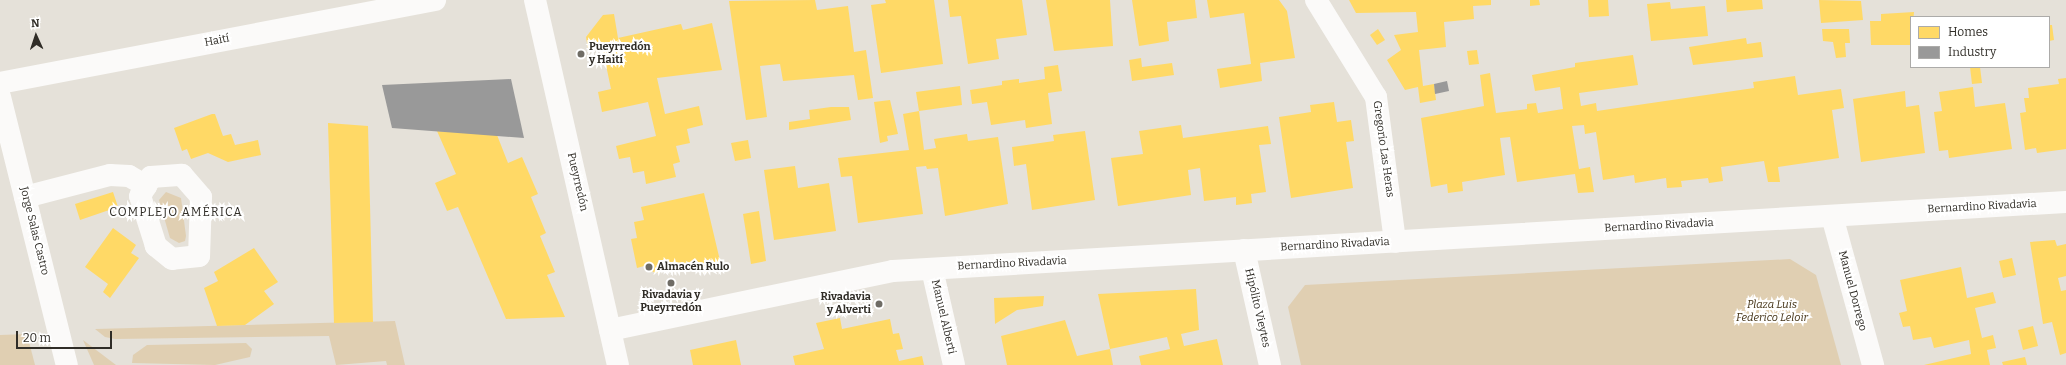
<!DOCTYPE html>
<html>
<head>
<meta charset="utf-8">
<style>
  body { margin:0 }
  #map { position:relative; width:2066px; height:365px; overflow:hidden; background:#e5e1d9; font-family:Bitter,serif }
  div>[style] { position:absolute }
  .green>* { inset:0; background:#e0cfb2 }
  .homes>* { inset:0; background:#ffd966 }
  .industry>* { inset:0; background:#999 }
  .minor>* { height:22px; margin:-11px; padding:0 11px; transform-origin:11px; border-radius:11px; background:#fbfaf9 }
  .dots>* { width:11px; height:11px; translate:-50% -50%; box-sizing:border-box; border:2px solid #fff; border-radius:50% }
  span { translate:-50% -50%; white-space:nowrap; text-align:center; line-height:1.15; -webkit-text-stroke:4px #fff; paint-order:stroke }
  .street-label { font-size:11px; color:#302d27 }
  .poi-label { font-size:11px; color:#302d27; font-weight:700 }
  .left { translate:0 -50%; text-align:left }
  .right { translate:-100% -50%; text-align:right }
  .park-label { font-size:11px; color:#423114; font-style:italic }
  .neighbourhood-label { font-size:12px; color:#302d27; letter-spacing:1px }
  .legend { position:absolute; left:1910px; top:16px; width:140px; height:52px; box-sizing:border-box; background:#fff; border:1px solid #acaba9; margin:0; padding:5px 7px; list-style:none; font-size:12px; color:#302d27 }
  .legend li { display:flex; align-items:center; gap:8px; height:20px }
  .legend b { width:20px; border:1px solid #acaba9 }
  .north { position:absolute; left:16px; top:16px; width:40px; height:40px; -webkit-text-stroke:3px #fff; paint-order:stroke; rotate:357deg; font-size:11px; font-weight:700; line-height:16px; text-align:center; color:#302d27 }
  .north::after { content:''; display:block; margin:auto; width:14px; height:18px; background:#302d27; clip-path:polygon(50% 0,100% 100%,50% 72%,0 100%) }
  .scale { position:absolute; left:16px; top:331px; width:96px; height:18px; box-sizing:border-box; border:2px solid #302d27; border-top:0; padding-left:5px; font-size:12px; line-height:14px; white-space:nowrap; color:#302d27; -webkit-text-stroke:3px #fff; paint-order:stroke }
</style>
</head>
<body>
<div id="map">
  <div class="green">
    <i style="clip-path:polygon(166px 192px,181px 198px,186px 236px,185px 241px,179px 243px,170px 238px,159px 200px)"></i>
    <i style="clip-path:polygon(1790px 259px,1816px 275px,1841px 365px,1301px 365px,1288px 307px,1305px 285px)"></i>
    <i style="clip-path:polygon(395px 321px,405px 365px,387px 365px,386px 361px,336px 365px,329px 336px,115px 339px,105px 337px,95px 329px)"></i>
    <i style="clip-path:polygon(27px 334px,35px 365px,0 365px,0 335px)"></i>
    <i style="clip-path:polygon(83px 340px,116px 365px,94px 365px)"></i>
    <i style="clip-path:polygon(246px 343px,252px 349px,250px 357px,215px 365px,132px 363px,133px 355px,147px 345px)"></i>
  </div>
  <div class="homes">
    <i style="clip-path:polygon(815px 0,817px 10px,848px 6px,854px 52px,866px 50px,873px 98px,858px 100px,854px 75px,783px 81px,780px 64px,760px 66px,767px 117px,746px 120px,729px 1px)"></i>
    <i style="clip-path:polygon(885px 0,934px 0,943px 64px,881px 73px,871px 5px,886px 3px)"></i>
    <i style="clip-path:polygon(948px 0,1022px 0,1027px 35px,996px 39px,999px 59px,968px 64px,961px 16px,950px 17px)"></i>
    <i style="clip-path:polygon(1046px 0,1110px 0,1113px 46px,1054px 51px)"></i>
    <i style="clip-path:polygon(1132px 0,1195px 0,1197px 18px,1167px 22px,1169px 41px,1139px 46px)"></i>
    <i style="clip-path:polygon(1207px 0,1279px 0,1287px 11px,1295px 58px,1260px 63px,1262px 81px,1220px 88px,1217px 69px,1251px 64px,1244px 13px,1210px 18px)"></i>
    <i style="clip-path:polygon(1349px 0,1491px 0,1491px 5px,1473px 6px,1474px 19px,1444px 22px,1446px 47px,1419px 50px,1423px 86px,1434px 84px,1436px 100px,1420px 103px,1418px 87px,1405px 90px,1387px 60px,1401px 50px,1394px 35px,1418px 32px,1416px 12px,1356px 13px)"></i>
    <i style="clip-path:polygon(1530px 0,1539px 0,1540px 5px,1530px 6px)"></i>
    <i style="clip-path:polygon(1588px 0,1608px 0,1609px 16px,1589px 17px)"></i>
    <i style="clip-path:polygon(1726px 0,1762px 0,1763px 9px,1727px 12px)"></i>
    <i style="clip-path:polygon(1819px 0,1861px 1px,1863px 20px,1821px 23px)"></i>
    <i style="clip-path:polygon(1670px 2px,1671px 9px,1705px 6px,1708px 36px,1651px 41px,1647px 4px)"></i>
    <i style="clip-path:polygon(1914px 12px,1911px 45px,1871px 45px,1870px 21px,1881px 21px,1881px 14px)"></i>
    <i style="clip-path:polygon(614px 14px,618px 38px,681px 24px,683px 30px,712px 23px,722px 70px,657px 78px,665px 114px,699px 106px,703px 125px,687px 129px,690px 143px,676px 146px,680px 162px,673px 164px,676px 177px,646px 184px,644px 171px,633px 173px,630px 157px,619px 159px,616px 146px,656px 136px,648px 102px,602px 112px,598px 92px,611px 89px,602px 46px,588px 49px,586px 37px,603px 15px)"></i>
    <i style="clip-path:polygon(2049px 25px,2052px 25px,2054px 40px,2049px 41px)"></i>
    <i style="clip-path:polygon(1378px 29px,1385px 40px,1377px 45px,1370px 35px)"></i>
    <i style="clip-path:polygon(1822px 29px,1849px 29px,1850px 43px,1845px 43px,1846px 57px,1836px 58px,1833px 42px,1823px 41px)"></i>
    <i style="clip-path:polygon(1746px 38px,1747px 44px,1761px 42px,1763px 57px,1693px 65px,1689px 47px)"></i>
    <i style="clip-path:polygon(1477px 50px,1479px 64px,1469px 65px,1467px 51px)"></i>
    <i style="clip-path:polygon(1633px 55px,1638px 85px,1579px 93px,1581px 106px,1596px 103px,1597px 111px,1624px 107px,1754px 88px,1753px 82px,1795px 76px,1798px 95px,1841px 89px,1844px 108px,1832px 110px,1839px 158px,1778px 167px,1780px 182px,1768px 182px,1764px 161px,1721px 167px,1723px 181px,1709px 183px,1708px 178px,1681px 181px,1682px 187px,1667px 188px,1666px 178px,1635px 183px,1634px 175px,1603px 180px,1596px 132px,1585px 134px,1584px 125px,1572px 126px,1579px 169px,1590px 167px,1594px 192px,1578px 193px,1575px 174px,1517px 182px,1510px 137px,1500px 138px,1505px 175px,1462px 182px,1463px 191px,1448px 193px,1447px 184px,1431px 187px,1421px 118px,1484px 106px,1480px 75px,1490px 73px,1496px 113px,1527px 109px,1527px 104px,1536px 103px,1538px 113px,1563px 109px,1560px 87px,1535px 91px,1532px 75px,1575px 67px,1575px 63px)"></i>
    <i style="clip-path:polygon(1141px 58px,1142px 67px,1172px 63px,1174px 75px,1132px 81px,1129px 60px)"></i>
    <i style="clip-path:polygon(1058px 65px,1062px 91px,1048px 93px,1052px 124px,1026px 128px,1025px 120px,991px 125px,987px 102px,972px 104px,970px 90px,1002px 85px,1002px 81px,1019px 79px,1019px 83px,1045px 79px,1044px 67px)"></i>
    <i style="clip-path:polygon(1970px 67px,1980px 67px,1982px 83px,1972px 84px)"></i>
    <i style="clip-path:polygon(2066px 78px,2066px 149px,2037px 153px,2036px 148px,2025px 150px,2020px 113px,2026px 112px,2024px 98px,2029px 98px,2028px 88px,2059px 84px,2058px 79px)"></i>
    <i style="clip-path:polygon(960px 86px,962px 105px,919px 111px,924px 150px,936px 148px,934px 139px,967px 134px,968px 141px,998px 137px,1008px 204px,945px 216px,938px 168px,927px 169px,926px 166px,916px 167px,923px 214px,858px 223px,852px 176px,841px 177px,838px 158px,909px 150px,903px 114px,919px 111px,916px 92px)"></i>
    <i style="clip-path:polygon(1973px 87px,1975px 107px,2005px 103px,2012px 149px,1949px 158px,1948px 150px,1939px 151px,1934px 112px,1942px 111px,1939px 92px)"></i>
    <i style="clip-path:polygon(1905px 91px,1906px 107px,1919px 105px,1925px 153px,1861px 162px,1853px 99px)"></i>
    <i style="clip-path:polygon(890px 100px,898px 134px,887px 136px,888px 141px,880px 143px,874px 102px)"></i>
    <i style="clip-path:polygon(1334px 102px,1337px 122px,1351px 120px,1354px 141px,1346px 142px,1353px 188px,1291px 198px,1279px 117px,1311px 112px,1310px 105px)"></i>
    <i style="clip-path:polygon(831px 107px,849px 107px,851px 120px,789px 130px,789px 122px,810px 119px,809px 110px)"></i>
    <i style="clip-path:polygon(212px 114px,215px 114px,223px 136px,231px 134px,235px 145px,258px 140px,261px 155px,228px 162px,208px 153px,191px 159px,187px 149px,182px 151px,174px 128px)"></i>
    <i style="clip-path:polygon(328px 123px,368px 126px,373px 322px,334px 323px)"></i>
    <i style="clip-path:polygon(1181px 125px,1183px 138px,1268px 126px,1271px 144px,1259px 145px,1266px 192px,1251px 194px,1252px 203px,1236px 205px,1236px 197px,1204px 201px,1200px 168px,1188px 170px,1191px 195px,1118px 206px,1111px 158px,1143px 154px,1139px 131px)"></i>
    <i style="clip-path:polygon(437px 131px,497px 135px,508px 163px,522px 157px,538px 194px,531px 197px,546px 233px,540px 236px,555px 272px,547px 275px,565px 317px,506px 319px,458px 207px,447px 211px,435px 183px,456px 174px)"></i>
    <i style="clip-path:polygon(1085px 131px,1095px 200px,1032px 210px,1026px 164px,1014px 166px,1012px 147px,1054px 141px,1053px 135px)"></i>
    <i style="clip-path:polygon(748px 140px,751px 158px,735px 161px,731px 143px)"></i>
    <i style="clip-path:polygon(795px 166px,798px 188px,829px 183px,836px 231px,774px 240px,764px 170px)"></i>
    <i style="clip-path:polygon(113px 192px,118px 207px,80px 220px,75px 204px)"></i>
    <i style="clip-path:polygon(704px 193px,722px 269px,703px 273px,701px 263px,655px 273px,644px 266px,637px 268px,631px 239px,637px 238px,634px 222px,644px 220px,641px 207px)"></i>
    <i style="clip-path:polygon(759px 211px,766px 261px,751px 264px,743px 214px)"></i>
    <i style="clip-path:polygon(113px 228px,136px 245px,131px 253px,139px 258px,110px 298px,103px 292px,108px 284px,85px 267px)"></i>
    <i style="clip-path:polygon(2055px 240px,2057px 246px,2066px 244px,2066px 276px,2058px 278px,2061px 291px,2066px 290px,2066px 353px,2060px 355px,2052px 322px,2043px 324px,2030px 242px)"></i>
    <i style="clip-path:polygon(254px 248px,278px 282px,264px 291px,274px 304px,245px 325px,217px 326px,204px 288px,218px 281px,214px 272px)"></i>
    <i style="clip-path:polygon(2012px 258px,2016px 275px,2003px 278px,1999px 261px)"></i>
    <i style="clip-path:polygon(1961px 267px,1967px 298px,1993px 292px,1996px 303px,1975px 308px,1982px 338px,1993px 335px,1996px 348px,1987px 350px,1990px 365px,1924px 365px,1971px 354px,1969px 340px,1934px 348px,1931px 337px,1913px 340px,1910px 326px,1903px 327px,1899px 313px,1907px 311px,1900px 280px)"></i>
    <i style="clip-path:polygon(1196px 289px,1199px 330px,1181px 334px,1184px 346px,1217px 339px,1223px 365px,1141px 365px,1139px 356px,1170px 349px,1167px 337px,1110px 349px,1113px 365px,1007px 365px,1001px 336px,1065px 320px,1077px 356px,1110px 349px,1098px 294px)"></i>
    <i style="clip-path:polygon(1044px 296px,1043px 306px,1017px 310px,995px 324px,994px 298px)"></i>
    <i style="clip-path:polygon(840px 318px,842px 329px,890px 319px,893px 334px,899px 333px,903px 349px,896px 350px,899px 361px,922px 356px,924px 365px,795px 365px,793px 356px,824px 349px,816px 323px)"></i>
    <i style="clip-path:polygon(2033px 326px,2038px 346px,2023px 350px,2018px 330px)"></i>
    <i style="clip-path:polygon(736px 340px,741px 365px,693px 365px,690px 350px)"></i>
    <i style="clip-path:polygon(2025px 357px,2027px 365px,2003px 365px,2002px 362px)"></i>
  </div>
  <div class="industry">
    <i style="clip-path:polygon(511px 79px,524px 138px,392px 128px,382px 85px)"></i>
    <i style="clip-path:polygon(1447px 81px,1449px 91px,1435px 94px,1434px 84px)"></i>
  </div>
  <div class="minor">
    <i style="left:535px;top:0;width:374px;rotate:77.2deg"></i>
    <i style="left:1316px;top:0;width:114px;rotate:58.3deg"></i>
    <i style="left:1376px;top:97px;width:146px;rotate:82.5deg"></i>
    <i style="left:0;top:83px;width:443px;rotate:-10.8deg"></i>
    <i style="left:0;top:97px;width:276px;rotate:76deg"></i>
    <i style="left:182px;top:175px;width:29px;rotate:49deg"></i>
    <i style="left:201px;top:197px;width:59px;rotate:91.9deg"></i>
    <i style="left:199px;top:256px;width:27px;rotate:174deg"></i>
    <i style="left:172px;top:259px;width:21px;rotate:-141deg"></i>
    <i style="left:156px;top:246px;width:52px;rotate:-107.7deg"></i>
    <i style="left:140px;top:196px;width:22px;rotate:-60deg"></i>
    <i style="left:151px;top:177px;width:31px;rotate:-4deg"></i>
    <i style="left:25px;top:197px;width:88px;rotate:-14.5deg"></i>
    <i style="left:110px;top:175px;width:19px;rotate:3deg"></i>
    <i style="left:129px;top:176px;width:20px;rotate:30deg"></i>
    <i style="left:1832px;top:216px;width:155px;rotate:74.6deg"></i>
    <i style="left:1244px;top:250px;width:118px;rotate:77.3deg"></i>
    <i style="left:932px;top:269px;width:98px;rotate:77.1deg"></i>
    <i style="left:610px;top:330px;width:289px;rotate:-11.8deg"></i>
    <i style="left:893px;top:271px;width:1175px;rotate:-3.37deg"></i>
  </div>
  <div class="dots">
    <i style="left:581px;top:54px;background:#6f6c65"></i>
    <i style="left:649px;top:267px;background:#6f6c65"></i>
    <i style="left:671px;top:283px;background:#6f6c65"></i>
    <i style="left:879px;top:304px;background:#6f6c65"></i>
  </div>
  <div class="street-label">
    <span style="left:217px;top:41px;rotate:-11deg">Haití</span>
    <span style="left:1383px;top:149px;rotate:82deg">Gregorio Las Heras</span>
    <span style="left:577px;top:182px;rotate:77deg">Pueyrredón</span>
    <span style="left:1982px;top:207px;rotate:-3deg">Bernardino Rivadavia</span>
    <span style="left:1659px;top:226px;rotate:-3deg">Bernardino Rivadavia</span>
    <span style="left:34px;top:231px;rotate:76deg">Jorge Salas Castro</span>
    <span style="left:1335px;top:245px;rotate:-3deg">Bernardino Rivadavia</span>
    <span style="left:1012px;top:264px;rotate:-3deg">Bernardino Rivadavia</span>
    <span style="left:1852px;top:291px;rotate:75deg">Manuel Dorrego</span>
    <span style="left:1257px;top:308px;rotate:77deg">Hipólito Vieytes</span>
    <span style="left:943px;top:317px;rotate:77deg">Manuel Alberti</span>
  </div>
  <div class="poi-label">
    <span class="left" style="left:589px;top:54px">Pueyrredón<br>y Haití</span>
    <span class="left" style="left:657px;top:267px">Almacén Rulo</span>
    <span style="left:671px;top:302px">Rivadavia y<br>Pueyrredón</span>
    <span class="right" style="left:871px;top:304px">Rivadavia<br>y Alverti</span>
  </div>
  <div class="park-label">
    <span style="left:1772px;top:312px">Plaza Luis<br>Federico Leloir</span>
  </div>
  <div class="neighbourhood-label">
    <span style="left:176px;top:213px">COMPLEJO AMÉRICA</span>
  </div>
  <ul class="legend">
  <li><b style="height:11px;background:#ffd966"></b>Homes</li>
  <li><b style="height:11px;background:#999"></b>Industry</li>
  </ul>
  <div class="north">N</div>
  <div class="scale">20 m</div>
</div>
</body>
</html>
